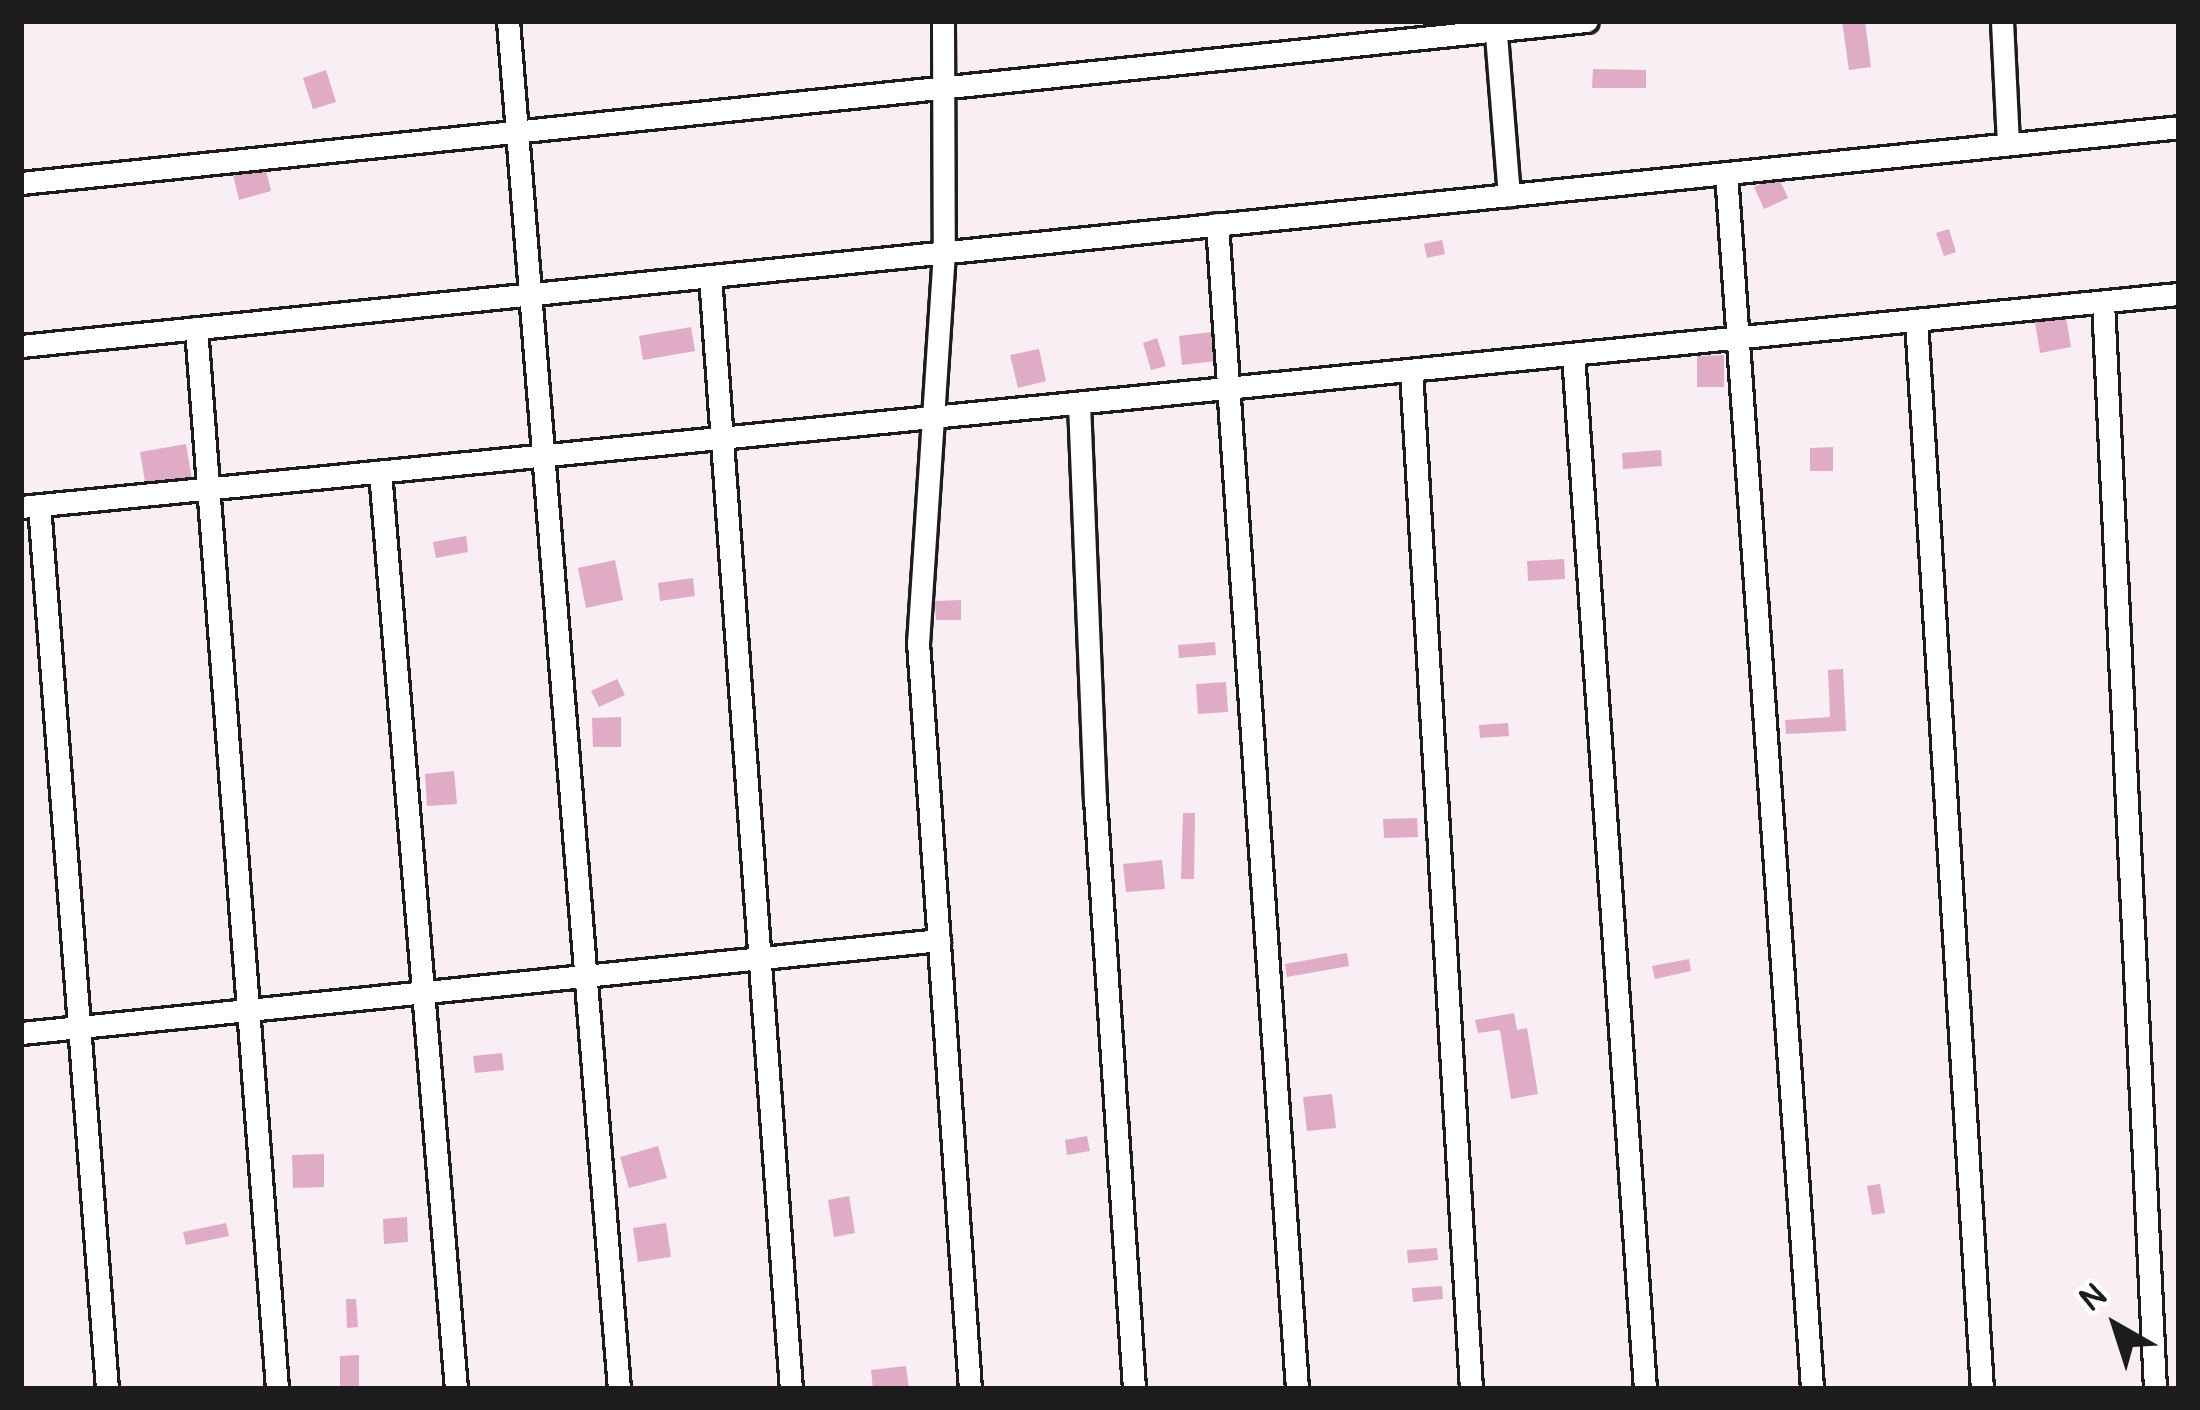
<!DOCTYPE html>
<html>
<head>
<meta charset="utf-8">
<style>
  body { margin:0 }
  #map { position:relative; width:2200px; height:1410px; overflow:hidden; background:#f9eef3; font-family:Pangolin,sans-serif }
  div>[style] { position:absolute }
  .building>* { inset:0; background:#e0abc4 }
  .roads { filter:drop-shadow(3px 0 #1c1c1c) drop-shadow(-3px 0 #1c1c1c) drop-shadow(0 3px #1c1c1c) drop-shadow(0 -3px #1c1c1c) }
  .minor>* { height:21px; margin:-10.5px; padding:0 10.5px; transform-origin:10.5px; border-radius:10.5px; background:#fff }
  span { translate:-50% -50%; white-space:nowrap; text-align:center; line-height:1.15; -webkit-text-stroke:9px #fff; paint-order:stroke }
  .frame { position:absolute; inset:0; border:24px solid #1c1c1c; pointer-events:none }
  .north { position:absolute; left:2056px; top:1266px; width:120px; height:120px; -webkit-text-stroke:9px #fff; paint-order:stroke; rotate:321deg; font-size:33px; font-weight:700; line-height:48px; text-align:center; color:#1c1c1c }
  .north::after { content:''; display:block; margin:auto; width:42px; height:54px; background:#1c1c1c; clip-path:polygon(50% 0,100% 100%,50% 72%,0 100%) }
</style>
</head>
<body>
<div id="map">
  <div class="building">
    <i style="clip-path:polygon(1842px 21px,1865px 21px,1871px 67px,1849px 70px)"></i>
    <i style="clip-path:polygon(1593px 69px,1646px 70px,1646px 88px,1592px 88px)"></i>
    <i style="clip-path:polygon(326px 70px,336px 102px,313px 109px,303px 78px)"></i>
    <i style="clip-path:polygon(264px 162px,271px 191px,239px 200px,232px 170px)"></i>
    <i style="clip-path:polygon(1778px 176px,1788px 198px,1764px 209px,1754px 187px)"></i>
    <i style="clip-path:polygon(1949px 229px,1956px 252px,1944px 256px,1936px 233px)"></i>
    <i style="clip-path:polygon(1442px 240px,1445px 254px,1427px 258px,1424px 244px)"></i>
    <i style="clip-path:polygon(2066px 317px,2071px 347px,2040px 353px,2035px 322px)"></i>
    <i style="clip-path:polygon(691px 327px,695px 351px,643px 360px,639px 336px)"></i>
    <i style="clip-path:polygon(1212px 332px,1215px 361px,1182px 365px,1179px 336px)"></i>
    <i style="clip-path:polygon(1157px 338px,1166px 366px,1151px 370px,1143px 343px)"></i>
    <i style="clip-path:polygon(1039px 349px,1046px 381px,1018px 388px,1010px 355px)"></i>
    <i style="clip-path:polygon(1724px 355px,1724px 387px,1697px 387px,1697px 356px)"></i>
    <i style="clip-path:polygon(186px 444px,192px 480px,146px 488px,140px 452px)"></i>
    <i style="clip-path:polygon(1833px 447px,1833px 471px,1810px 471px,1810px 448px)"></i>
    <i style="clip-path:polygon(1661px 450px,1662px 466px,1623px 469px,1622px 453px)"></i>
    <i style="clip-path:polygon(466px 536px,468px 552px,436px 558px,433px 542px)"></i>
    <i style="clip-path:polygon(1564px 559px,1565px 579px,1528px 581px,1527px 561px)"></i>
    <i style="clip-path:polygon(615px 560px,623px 600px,586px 608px,578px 568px)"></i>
    <i style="clip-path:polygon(693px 578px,695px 596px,660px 601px,658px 583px)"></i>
    <i style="clip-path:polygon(961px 600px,961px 620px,936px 620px,935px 601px)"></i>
    <i style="clip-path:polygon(1215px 642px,1216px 655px,1179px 658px,1178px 645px)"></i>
    <i style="clip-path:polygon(1843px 669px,1846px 731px,1786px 734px,1785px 720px,1830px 717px,1828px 670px)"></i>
    <i style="clip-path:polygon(617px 679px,625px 695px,599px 707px,591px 691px)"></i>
    <i style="clip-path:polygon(1226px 682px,1228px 712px,1198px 714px,1196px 684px)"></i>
    <i style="clip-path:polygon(621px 717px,621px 747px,593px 747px,592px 718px)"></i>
    <i style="clip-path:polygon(1508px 723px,1509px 736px,1480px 738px,1479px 725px)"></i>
    <i style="clip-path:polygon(454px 771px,457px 804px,427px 806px,425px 774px)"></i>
    <i style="clip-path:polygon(1183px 813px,1195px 813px,1194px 879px,1181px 879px)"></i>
    <i style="clip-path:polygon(1417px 818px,1418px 837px,1384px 838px,1383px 819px)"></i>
    <i style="clip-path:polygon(1162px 860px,1165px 889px,1126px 892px,1123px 864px)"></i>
    <i style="clip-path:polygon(1347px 953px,1349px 966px,1287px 977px,1285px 964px)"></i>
    <i style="clip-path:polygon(1689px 959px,1691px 971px,1655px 979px,1652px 966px)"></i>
    <i style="clip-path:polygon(1514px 1013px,1517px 1030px,1527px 1028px,1538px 1094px,1511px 1099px,1500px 1030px,1478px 1033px,1475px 1020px)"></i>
    <i style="clip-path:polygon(502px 1053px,504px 1070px,475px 1073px,473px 1056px)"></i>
    <i style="clip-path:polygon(1332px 1094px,1336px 1128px,1307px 1131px,1303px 1097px)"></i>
    <i style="clip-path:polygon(1087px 1136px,1090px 1151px,1067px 1155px,1065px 1140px)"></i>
    <i style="clip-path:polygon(658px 1146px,667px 1178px,629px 1188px,620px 1157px)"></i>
    <i style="clip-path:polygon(324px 1154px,324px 1187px,293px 1188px,292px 1155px)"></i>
    <i style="clip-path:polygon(1880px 1184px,1885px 1213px,1872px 1215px,1867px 1186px)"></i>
    <i style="clip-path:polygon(849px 1196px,855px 1233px,834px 1237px,828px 1200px)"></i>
    <i style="clip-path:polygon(407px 1217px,408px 1242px,384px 1244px,383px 1219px)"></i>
    <i style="clip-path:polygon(226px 1223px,229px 1236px,186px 1245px,183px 1232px)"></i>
    <i style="clip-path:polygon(666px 1223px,671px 1257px,638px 1262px,633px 1228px)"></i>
    <i style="clip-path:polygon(1437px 1248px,1438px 1260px,1408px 1263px,1407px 1250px)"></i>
    <i style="clip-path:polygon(1442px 1286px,1443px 1299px,1413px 1302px,1412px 1288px)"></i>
    <i style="clip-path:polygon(346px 1299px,356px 1299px,358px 1327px,347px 1328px)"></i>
    <i style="clip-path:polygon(359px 1355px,359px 1389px,340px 1389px,340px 1356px)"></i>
    <i style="clip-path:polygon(906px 1366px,909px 1389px,873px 1389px,871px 1370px)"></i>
  </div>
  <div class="roads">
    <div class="minor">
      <i style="left:508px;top:21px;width:1372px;rotate:85.36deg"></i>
      <i style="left:943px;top:21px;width:231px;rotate:89.8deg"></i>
      <i style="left:944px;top:252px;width:391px;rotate:93.8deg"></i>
      <i style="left:918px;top:642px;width:749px;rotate:86.02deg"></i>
      <i style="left:2002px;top:21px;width:123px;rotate:87.2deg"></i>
      <i style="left:1495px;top:22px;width:174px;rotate:85.4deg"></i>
      <i style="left:1726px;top:173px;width:1219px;rotate:85.95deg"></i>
      <i style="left:21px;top:183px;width:1574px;rotate:-5.91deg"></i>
      <i style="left:1217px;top:224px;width:1168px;rotate:86.07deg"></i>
      <i style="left:710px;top:276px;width:1116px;rotate:85.84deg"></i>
      <i style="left:2103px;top:302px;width:1088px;rotate:87.26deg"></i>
      <i style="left:1916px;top:320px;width:1071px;rotate:86.47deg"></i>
      <i style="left:196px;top:328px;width:1064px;rotate:85.63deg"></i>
      <i style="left:21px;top:346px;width:2169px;rotate:-5.79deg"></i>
      <i style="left:1573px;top:354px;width:1038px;rotate:86.02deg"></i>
      <i style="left:1411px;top:370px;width:1021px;rotate:86.63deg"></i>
      <i style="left:1079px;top:403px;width:395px;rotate:87.7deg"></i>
      <i style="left:1095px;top:798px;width:592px;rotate:86.22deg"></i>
      <i style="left:380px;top:472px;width:920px;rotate:85.26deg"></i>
      <i style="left:39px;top:505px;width:887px;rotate:85.6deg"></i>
      <i style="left:21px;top:507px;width:2168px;rotate:-5.64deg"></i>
      <i style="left:21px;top:1033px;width:923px;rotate:-5.78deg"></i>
    </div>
  </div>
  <div class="frame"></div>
  <div class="north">N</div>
</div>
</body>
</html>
